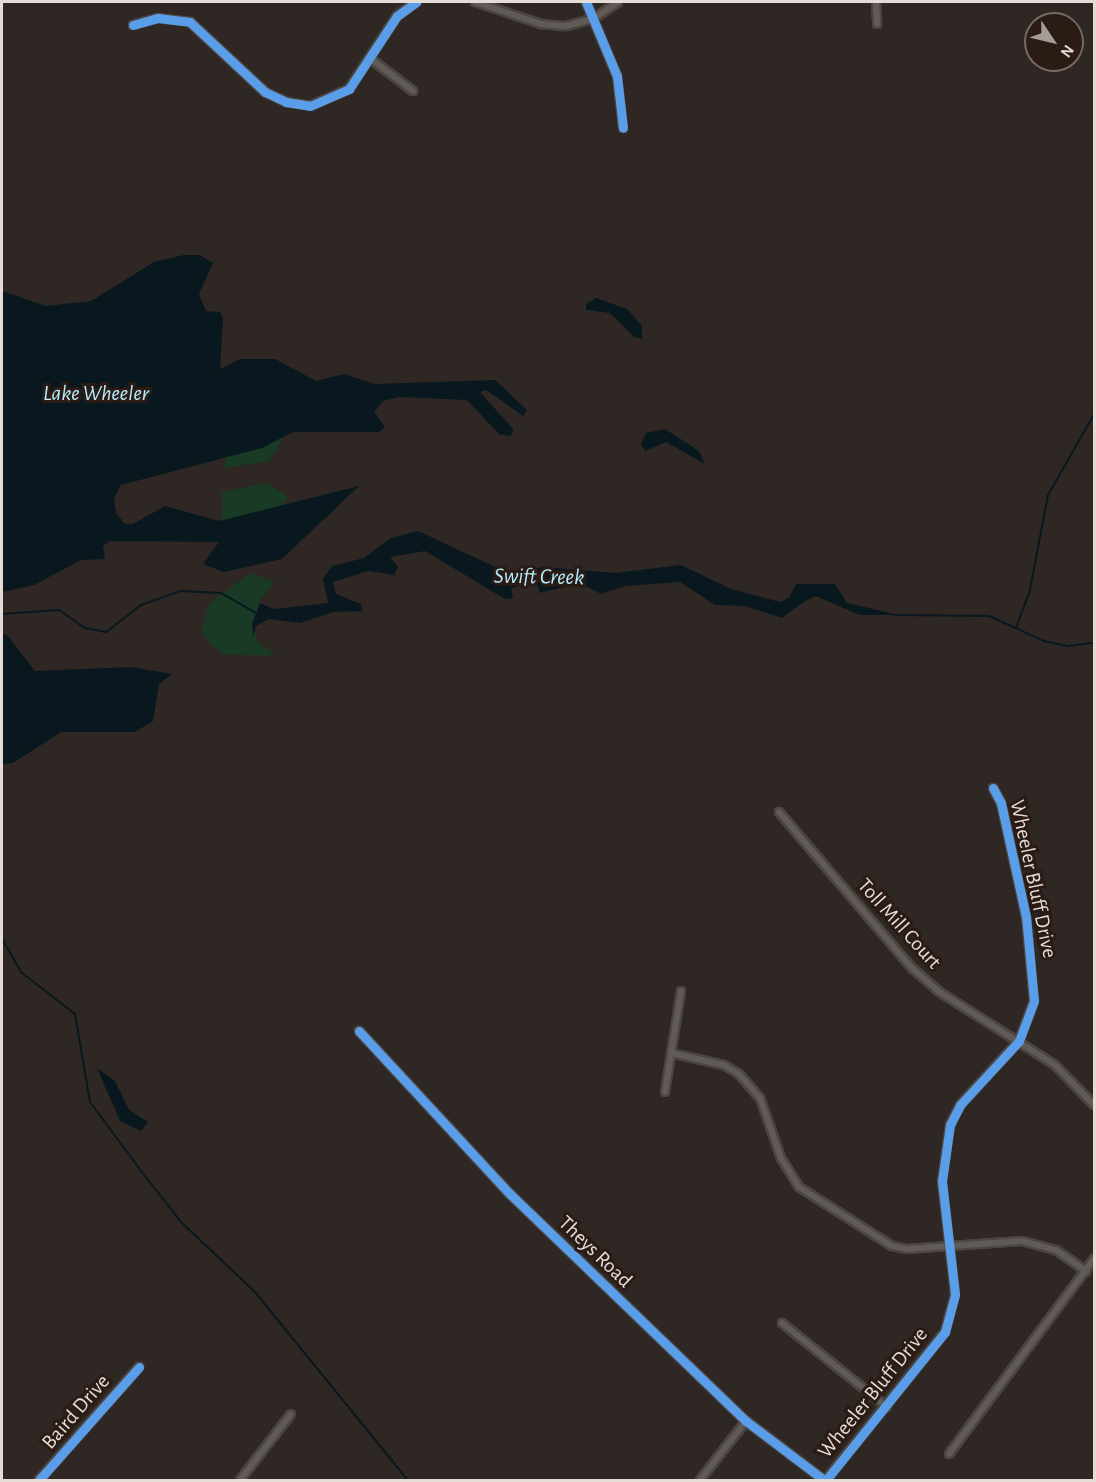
<!DOCTYPE html>
<html>
<head>
<meta charset="utf-8">
<style>
  body { margin:0 }
  #map { position:relative; width:1096px; height:1482px; overflow:hidden; background:#2f2723; font-family:"Alegreya Sans",sans-serif }
  div>[style] { position:absolute }
  .green>* { inset:0; background:#193b26 }
  .water>* { inset:0; background:#08181e }
  .stream>* { height:2px; margin:-1px; padding:0 1px; transform-origin:1px; border-radius:1px; background:#08181e }
  .roads { filter:drop-shadow(2px 0 #4c4541) drop-shadow(-2px 0 #4c4541) drop-shadow(0 2px #4c4541) drop-shadow(0 -2px #4c4541) }
  .minor>* { height:6px; margin:-3px; padding:0 3px; transform-origin:3px; border-radius:3px; background:#615b57 }
  .cycleway>* { height:9px; margin:-4.5px; padding:0 4.5px; transform-origin:4.5px; border-radius:4.5px; background:#5a9eea }
  span { translate:-50% -50%; white-space:nowrap; text-align:center; line-height:1.15; -webkit-text-stroke:6px #2a1c15; paint-order:stroke }
  .street-label { font-size:21px; color:#e6dcd7 }
  .water-label { font-size:22px; color:#b6ecff; font-style:italic }
  .frame { position:absolute; inset:0; border:3px solid #e6dcd7; pointer-events:none }
  .north { position:absolute; left:1024px; top:12px; width:60px; height:60px; box-sizing:border-box; background:#2a1c15; border:2px solid #756963; border-radius:50%; rotate:125deg; font-size:16px; font-weight:700; line-height:24px; text-align:center; color:#e6dcd7 }
  .north::after { content:''; display:block; margin:auto; width:21px; height:27px; background:#a69d98; clip-path:polygon(50% 0,100% 100%,50% 72%,0 100%) }
</style>
</head>
<body>
<div id="map">
  <div class="green">
    <i style="clip-path:polygon(286px 433px,269px 461px,224px 468px,230px 439px)"></i>
    <i style="clip-path:polygon(267px 483px,288px 497px,278px 514px,222px 525px,222px 492px)"></i>
    <i style="clip-path:polygon(250px 573px,275px 582px,261px 598px,252px 624px,258px 643px,275px 653px,269px 656px,224px 654px,210px 644px,201px 628px,210px 603px)"></i>
  </div>
  <div class="water">
    <i style="clip-path:polygon(184px 255px,200px 255px,213px 263px,199px 294px,206px 311px,220px 312px,223px 318px,220px 369px,240px 359px,275px 359px,316px 381px,344px 374px,375px 384px,495px 380px,527px 410px,523px 416px,486px 390px,480px 392px,514px 430px,510px 436px,499px 434px,467px 400px,399px 397px,383px 401px,374px 412px,385px 427px,379px 432px,293px 432px,262px 448px,121px 485px,114px 498px,116px 513px,125px 524px,133px 524px,165px 506px,219px 521px,359px 486px,282px 559px,224px 572px,203px 564px,219px 542px,110px 541px,103px 546px,105px 559px,81px 560px,34px 585px,2px 592px,2px 291px,46px 306px,91px 301px,154px 262px)"></i>
    <i style="clip-path:polygon(596px 298px,627px 309px,642px 326px,642px 339px,634px 337px,610px 313px,586px 310px,586px 304px)"></i>
    <i style="clip-path:polygon(665px 429px,699px 451px,705px 464px,666px 442px,645px 451px,641px 444px,646px 433px)"></i>
    <i style="clip-path:polygon(418px 531px,510px 574px,543px 567px,615px 573px,681px 565px,731px 589px,780px 602px,789px 598px,796px 584px,835px 584px,847px 603px,899px 615px,860px 615px,813px 595px,782px 618px,745px 606px,715px 605px,680px 582px,625px 586px,601px 594px,580px 583px,540px 593px,536px 582px,511px 588px,513px 598px,505px 599px,425px 551px,390px 557px,398px 567px,394px 575px,368px 571px,333px 582px,336px 594px,361px 604px,362px 611px,333px 612px,300px 623px,269px 619px,256px 626px,253px 637px,252px 624px,260px 603px,274px 609px,328px 603px,323px 579px,332px 566px,364px 558px,391px 538px)"></i>
    <i style="clip-path:polygon(2px 634px,7px 635px,35px 671px,132px 667px,172px 674px,159px 684px,153px 721px,135px 732px,61px 732px,13px 763px,2px 764px)"></i>
    <i style="clip-path:polygon(97px 1068px,115px 1081px,129px 1110px,148px 1122px,141px 1131px,120px 1121px)"></i>
  </div>
  <div class="stream">
    <i style="left:798px;top:603px;width:22px;rotate:-24deg"></i>
    <i style="left:2px;top:614px;width:57px;rotate:-4deg"></i>
    <i style="left:59px;top:610px;width:32px;rotate:35deg"></i>
    <i style="left:85px;top:628px;width:21px;rotate:11deg"></i>
    <i style="left:106px;top:632px;width:44px;rotate:-37.6deg"></i>
    <i style="left:141px;top:605px;width:41px;rotate:-19.7deg"></i>
    <i style="left:180px;top:591px;width:41px;rotate:2.8deg"></i>
    <i style="left:221px;top:593px;width:40px;rotate:29.7deg"></i>
    <i style="left:895px;top:615px;width:94px;rotate:0.6deg"></i>
    <i style="left:989px;top:616px;width:60px;rotate:24.4deg"></i>
    <i style="left:1044px;top:641px;width:25px;rotate:12deg"></i>
    <i style="left:1068px;top:646px;width:26px;rotate:-7deg"></i>
    <i style="left:1016px;top:628px;width:40px;rotate:-69.8deg"></i>
    <i style="left:1030px;top:590px;width:97px;rotate:-79.3deg"></i>
    <i style="left:1048px;top:495px;width:93px;rotate:-60.4deg"></i>
    <i style="left:2px;top:939px;width:39px;rotate:60deg"></i>
    <i style="left:22px;top:973px;width:67px;rotate:37.7deg"></i>
    <i style="left:75px;top:1014px;width:89px;rotate:80.3deg"></i>
    <i style="left:90px;top:1102px;width:87px;rotate:53.4deg"></i>
    <i style="left:142px;top:1172px;width:63px;rotate:52deg"></i>
    <i style="left:181px;top:1222px;width:102px;rotate:43.4deg"></i>
    <i style="left:255px;top:1292px;width:242px;rotate:50.9deg"></i>
  </div>
  <div class="roads">
    <div class="minor">
      <i style="left:475px;top:2px;width:70px;rotate:18.4deg"></i>
      <i style="left:541px;top:24px;width:25px;rotate:5deg"></i>
      <i style="left:566px;top:26px;width:28px;rotate:-15deg"></i>
      <i style="left:593px;top:19px;width:30px;rotate:-34deg"></i>
      <i style="left:586px;top:2px;width:80px;rotate:67.3deg"></i>
      <i style="left:617px;top:76px;width:52px;rotate:83.4deg"></i>
      <i style="left:876px;top:2px;width:22px;rotate:87deg"></i>
      <i style="left:133px;top:25px;width:26px;rotate:-16deg"></i>
      <i style="left:158px;top:18px;width:32px;rotate:7deg"></i>
      <i style="left:190px;top:22px;width:103px;rotate:43deg"></i>
      <i style="left:265px;top:92px;width:23px;rotate:25deg"></i>
      <i style="left:286px;top:102px;width:24px;rotate:9deg"></i>
      <i style="left:310px;top:106px;width:43px;rotate:-23.6deg"></i>
      <i style="left:349px;top:89px;width:87px;rotate:-56.7deg"></i>
      <i style="left:397px;top:16px;width:24px;rotate:-36deg"></i>
      <i style="left:371px;top:59px;width:53px;rotate:37.3deg"></i>
      <i style="left:779px;top:812px;width:205px;rotate:49.6deg"></i>
      <i style="left:912px;top:968px;width:35px;rotate:41deg"></i>
      <i style="left:938px;top:991px;width:138px;rotate:32.3deg"></i>
      <i style="left:1055px;top:1065px;width:56px;rotate:45.7deg"></i>
      <i style="left:359px;top:1031px;width:222px;rotate:47.2deg"></i>
      <i style="left:510px;top:1194px;width:327px;rotate:43.9deg"></i>
      <i style="left:746px;top:1421px;width:98px;rotate:37.1deg"></i>
      <i style="left:671px;top:1053px;width:54px;rotate:12.8deg"></i>
      <i style="left:724px;top:1065px;width:17px;rotate:31deg"></i>
      <i style="left:739px;top:1074px;width:32px;rotate:49deg"></i>
      <i style="left:760px;top:1098px;width:64px;rotate:70.7deg"></i>
      <i style="left:781px;top:1158px;width:34px;rotate:58deg"></i>
      <i style="left:799px;top:1187px;width:110px;rotate:32.4deg"></i>
      <i style="left:892px;top:1246px;width:15px;rotate:11deg"></i>
      <i style="left:907px;top:1249px;width:115px;rotate:-4deg"></i>
      <i style="left:1022px;top:1241px;width:35px;rotate:15deg"></i>
      <i style="left:1056px;top:1250px;width:37px;rotate:35deg"></i>
      <i style="left:665px;top:1092px;width:102px;rotate:-81deg"></i>
      <i style="left:782px;top:1323px;width:134px;rotate:38.7deg"></i>
      <i style="left:949px;top:1454px;width:243px;rotate:-53.4deg"></i>
      <i style="left:39px;top:1480px;width:151px;rotate:-48.5deg"></i>
      <i style="left:240px;top:1480px;width:83px;rotate:-52.3deg"></i>
      <i style="left:700px;top:1480px;width:75px;rotate:-52.1deg"></i>
      <i style="left:826px;top:1480px;width:190px;rotate:-51.2deg"></i>
      <i style="left:945px;top:1332px;width:39px;rotate:-75deg"></i>
      <i style="left:955px;top:1294px;width:114px;rotate:-96.6deg"></i>
      <i style="left:942px;top:1181px;width:57px;rotate:-81.9deg"></i>
      <i style="left:950px;top:1125px;width:22px;rotate:-63deg"></i>
      <i style="left:960px;top:1105px;width:87px;rotate:-47.3deg"></i>
      <i style="left:1019px;top:1041px;width:43px;rotate:-69.4deg"></i>
      <i style="left:1034px;top:1001px;width:84px;rotate:-95.4deg"></i>
      <i style="left:1026px;top:917px;width:117px;rotate:-102.4deg"></i>
      <i style="left:1001px;top:803px;width:17px;rotate:-118deg"></i>
    </div>
  </div>
  <div class="cycleway">
    <i style="left:586px;top:2px;width:80px;rotate:67.3deg"></i>
    <i style="left:617px;top:76px;width:52px;rotate:83.4deg"></i>
    <i style="left:133px;top:25px;width:26px;rotate:-16deg"></i>
    <i style="left:158px;top:18px;width:32px;rotate:7deg"></i>
    <i style="left:190px;top:22px;width:103px;rotate:43deg"></i>
    <i style="left:265px;top:92px;width:23px;rotate:25deg"></i>
    <i style="left:286px;top:102px;width:24px;rotate:9deg"></i>
    <i style="left:310px;top:106px;width:43px;rotate:-23.6deg"></i>
    <i style="left:349px;top:89px;width:87px;rotate:-56.7deg"></i>
    <i style="left:397px;top:16px;width:24px;rotate:-36deg"></i>
    <i style="left:359px;top:1031px;width:222px;rotate:47.2deg"></i>
    <i style="left:510px;top:1194px;width:327px;rotate:43.9deg"></i>
    <i style="left:746px;top:1421px;width:98px;rotate:37.1deg"></i>
    <i style="left:39px;top:1480px;width:151px;rotate:-48.5deg"></i>
    <i style="left:826px;top:1480px;width:190px;rotate:-51.2deg"></i>
    <i style="left:945px;top:1332px;width:39px;rotate:-75deg"></i>
    <i style="left:955px;top:1294px;width:114px;rotate:-96.6deg"></i>
    <i style="left:942px;top:1181px;width:57px;rotate:-81.9deg"></i>
    <i style="left:950px;top:1125px;width:22px;rotate:-63deg"></i>
    <i style="left:960px;top:1105px;width:87px;rotate:-47.3deg"></i>
    <i style="left:1019px;top:1041px;width:43px;rotate:-69.4deg"></i>
    <i style="left:1034px;top:1001px;width:84px;rotate:-95.4deg"></i>
    <i style="left:1026px;top:917px;width:117px;rotate:-102.4deg"></i>
    <i style="left:1001px;top:803px;width:17px;rotate:-118deg"></i>
  </div>
  <div class="street-label">
    <span style="left:1033px;top:879px;rotate:78deg">Wheeler Bluff Drive</span>
    <span style="left:899px;top:924px;rotate:48deg">Toll Mill Court</span>
    <span style="left:595px;top:1252px;rotate:44deg">Theys Road</span>
    <span style="left:873px;top:1393px;rotate:-51deg">Wheeler Bluff Drive</span>
    <span style="left:76px;top:1412px;rotate:-49deg">Baird Drive</span>
  </div>
  <div class="water-label">
    <span style="left:96px;top:394px">Lake Wheeler</span>
    <span style="left:539px;top:577px;rotate:1deg">Swift Creek</span>
  </div>
  <div class="frame"></div>
  <div class="north">N</div>
</div>
</body>
</html>
